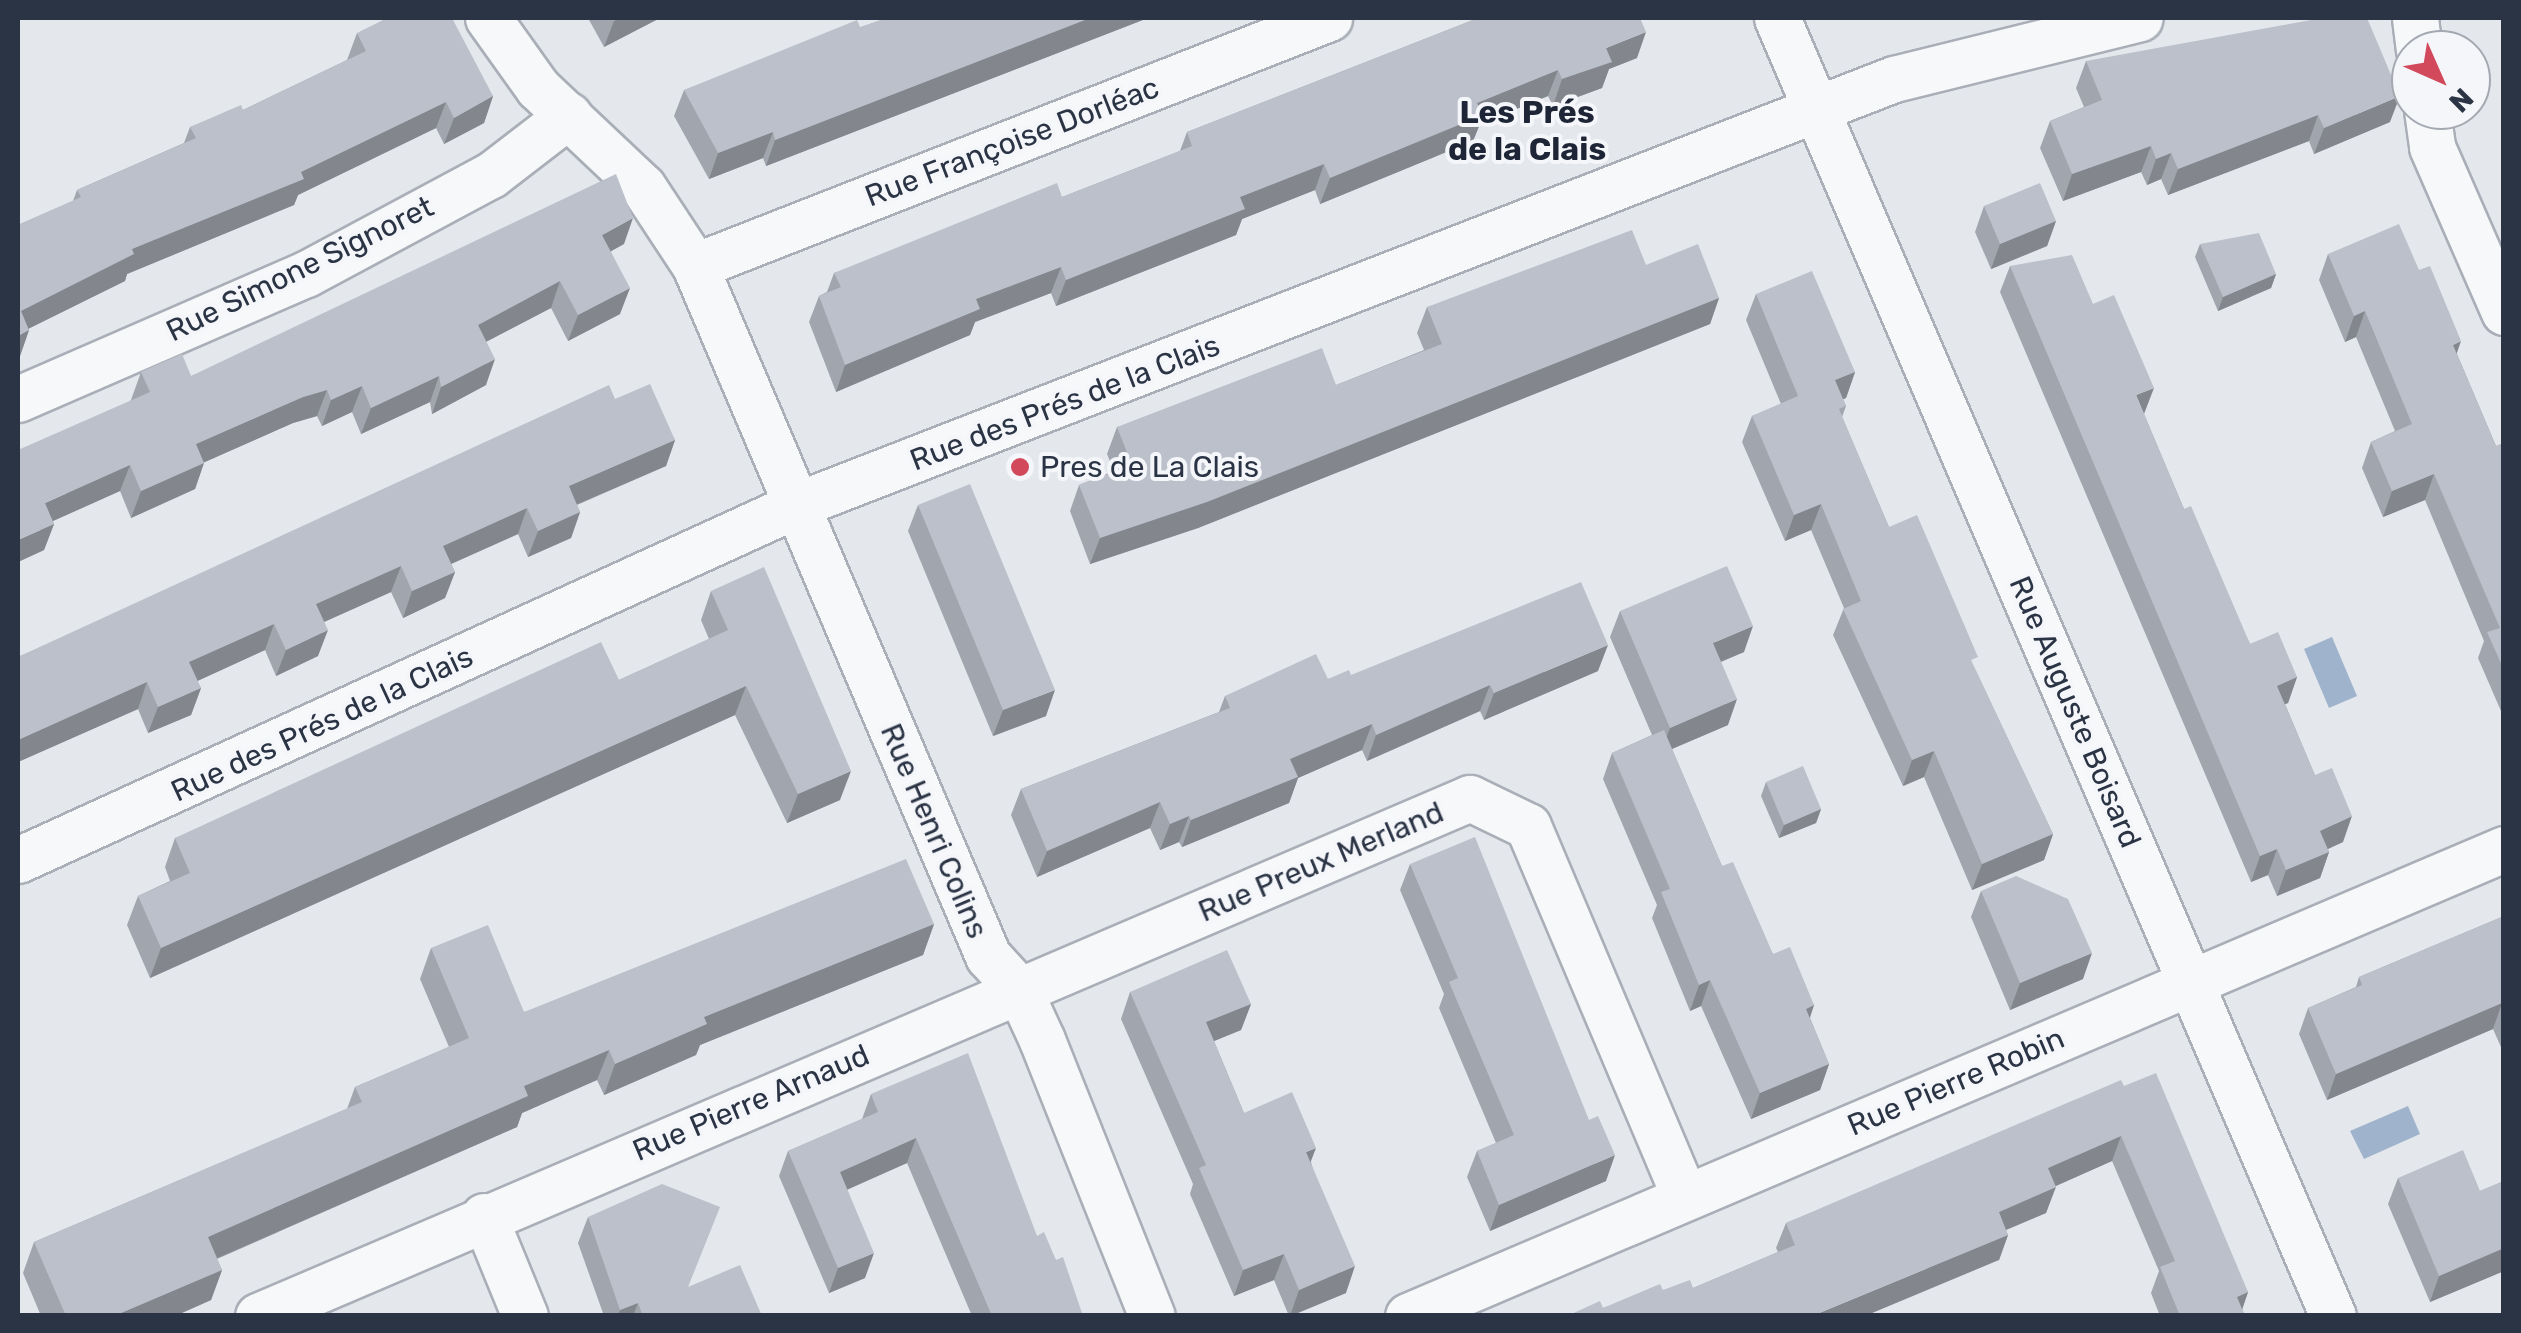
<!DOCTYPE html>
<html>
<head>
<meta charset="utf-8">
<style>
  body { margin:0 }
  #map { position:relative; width:2521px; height:1333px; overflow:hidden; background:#e4e7ec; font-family:Rubik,sans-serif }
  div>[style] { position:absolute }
  .water>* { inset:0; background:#9fb4cc }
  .roads { filter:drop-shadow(2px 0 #a9aeb7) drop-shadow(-2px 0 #a9aeb7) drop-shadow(0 2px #a9aeb7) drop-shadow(0 -2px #a9aeb7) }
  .minor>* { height:45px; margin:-22.5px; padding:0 22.5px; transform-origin:22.5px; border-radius:22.5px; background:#f7f8fa }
  .wall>* { inset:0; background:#a1a5ae }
  .shaded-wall>* { inset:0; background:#83868d }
  .building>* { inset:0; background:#bbc0ca }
  .dots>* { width:28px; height:28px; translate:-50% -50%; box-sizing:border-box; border:5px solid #f4f6f9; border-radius:50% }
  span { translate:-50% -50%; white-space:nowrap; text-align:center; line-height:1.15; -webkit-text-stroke:8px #f4f6f9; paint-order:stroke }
  .street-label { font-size:30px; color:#2b3445 }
  .poi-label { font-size:30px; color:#2b3445 }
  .left { translate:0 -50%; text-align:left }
  .neighbourhood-label { font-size:32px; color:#1d2536; font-weight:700 }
  .frame { position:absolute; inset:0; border:20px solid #2b3445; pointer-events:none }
  .north { position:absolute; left:2391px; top:30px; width:100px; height:100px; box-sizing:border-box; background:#f4f6f9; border:2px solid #a4a8b1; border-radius:50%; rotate:135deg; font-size:28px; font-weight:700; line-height:40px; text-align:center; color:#2b3445 }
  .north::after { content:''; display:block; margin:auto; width:35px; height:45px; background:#d1495b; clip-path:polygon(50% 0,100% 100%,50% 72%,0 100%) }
</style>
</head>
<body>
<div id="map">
  <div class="water">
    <i style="clip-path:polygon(2332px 637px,2357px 696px,2329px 708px,2304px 649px)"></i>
    <i style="clip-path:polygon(2408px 1106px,2420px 1134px,2364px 1159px,2350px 1131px)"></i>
  </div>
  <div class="roads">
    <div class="minor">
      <i style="left:488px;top:18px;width:86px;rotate:54.5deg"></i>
      <i style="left:538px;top:88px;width:144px;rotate:43.3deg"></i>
      <i style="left:643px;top:187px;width:95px;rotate:56.6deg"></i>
      <i style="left:695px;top:266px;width:750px;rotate:66.99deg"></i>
      <i style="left:988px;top:956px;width:46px;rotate:47.6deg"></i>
      <i style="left:1019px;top:990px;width:55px;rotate:65.3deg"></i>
      <i style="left:1042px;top:1040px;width:297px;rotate:68.3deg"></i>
      <i style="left:1777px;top:18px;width:1412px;rotate:66.81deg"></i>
      <i style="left:2415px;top:18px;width:32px;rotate:83deg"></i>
      <i style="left:2427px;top:110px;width:37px;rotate:82deg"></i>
      <i style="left:2432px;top:147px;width:180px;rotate:66.4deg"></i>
      <i style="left:695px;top:266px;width:681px;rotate:-21.36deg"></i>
      <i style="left:18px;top:399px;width:314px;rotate:-23.5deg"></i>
      <i style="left:306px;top:274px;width:210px;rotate:-28.2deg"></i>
      <i style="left:491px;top:175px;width:98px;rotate:-37.6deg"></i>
      <i style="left:18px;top:860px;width:853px;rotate:-24.52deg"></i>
      <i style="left:794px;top:506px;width:1180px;rotate:-21.22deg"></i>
      <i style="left:1894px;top:79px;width:253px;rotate:-13.9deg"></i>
      <i style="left:484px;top:1216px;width:108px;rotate:67.7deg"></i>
      <i style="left:258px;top:1316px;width:1318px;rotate:-23.14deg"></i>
      <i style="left:1470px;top:798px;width:64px;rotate:25.8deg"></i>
      <i style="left:1528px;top:826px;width:403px;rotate:67.1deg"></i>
      <i style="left:1408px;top:1316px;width:1191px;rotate:-23.08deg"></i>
    </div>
  </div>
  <div class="wall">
    <i style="clip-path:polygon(588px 18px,660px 18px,604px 47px)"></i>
    <i style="clip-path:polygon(887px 18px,1148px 18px,766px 166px,763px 158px,709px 179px,674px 116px,684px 90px)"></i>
    <i style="clip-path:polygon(1478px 18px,1637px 58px,1609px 69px,1602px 88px,1553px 106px,1548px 96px,1480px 124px,1473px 141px,1320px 204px,1315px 190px,1242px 219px,1236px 235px,1056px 306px,1051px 293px,975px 322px,970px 335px,836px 392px,809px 322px,819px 296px,827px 292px,834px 273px,1062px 197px,1180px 151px,1187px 132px)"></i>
    <i style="clip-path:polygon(357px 33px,493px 96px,484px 123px,444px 144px,436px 128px,298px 195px,294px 205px,127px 274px,125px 281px,29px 328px,29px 330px,20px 356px,18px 358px,18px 225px,73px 201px,77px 190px,184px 143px,190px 127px,243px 110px,347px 60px)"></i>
    <i style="clip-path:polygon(2086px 61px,2390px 122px,2314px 154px,2309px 141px,2168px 195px,2161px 179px,2147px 185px,2141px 172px,2063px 201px,2040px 148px,2050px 121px,2084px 107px,2076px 88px)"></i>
    <i style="clip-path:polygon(1984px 206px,2056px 221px,2047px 246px,1991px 269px,1975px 232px)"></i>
    <i style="clip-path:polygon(624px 244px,611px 251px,620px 314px,568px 341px,551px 308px,486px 342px,486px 385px,432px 414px,430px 402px,361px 434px,352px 412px,322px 426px,317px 416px,293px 423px,204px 462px,195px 489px,131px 518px,120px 491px,53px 521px,54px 524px,44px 550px,18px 562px,131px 400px,141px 372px,191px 376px)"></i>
    <i style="clip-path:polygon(2200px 244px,2276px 274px,2271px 288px,2218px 311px,2195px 257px)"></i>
    <i style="clip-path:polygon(2328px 254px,2457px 354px,2496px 446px,2504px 443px,2504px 718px,2478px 658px,2484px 641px,2425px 500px,2383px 517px,2362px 468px,2371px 442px,2395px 431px,2356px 337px,2345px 342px,2319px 280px)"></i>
    <i style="clip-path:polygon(1646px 265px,1719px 298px,1710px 324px,1198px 528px,1090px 564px,1070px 511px,1079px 485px,1114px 471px,1107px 454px,1117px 427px,1336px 385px,1424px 350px,1417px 333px,1427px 307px)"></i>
    <i style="clip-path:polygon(2010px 266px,2093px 304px,2144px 414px,2184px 509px,2250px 644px,2297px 677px,2288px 703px,2285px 704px,2343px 842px,2328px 849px,2329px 852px,2320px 878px,2277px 896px,2268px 875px,2251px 882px,2000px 292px)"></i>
    <i style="clip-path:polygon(1756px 294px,1855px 372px,1846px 398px,1843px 399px,1846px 406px,1842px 417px,1889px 527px,1974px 667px,2053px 834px,2044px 860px,1972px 890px,1924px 777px,1903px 786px,1833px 635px,1844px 608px,1811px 530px,1785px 541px,1742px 442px,1752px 416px,1781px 404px,1746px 320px)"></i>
    <i style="clip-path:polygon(615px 399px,675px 440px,666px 466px,577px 505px,580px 512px,571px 538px,528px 557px,518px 534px,451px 564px,455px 572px,445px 598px,403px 618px,391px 592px,324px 622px,318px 656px,276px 676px,265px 650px,197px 681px,201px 688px,191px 715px,148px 733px,138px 709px,18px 762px,18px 657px)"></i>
    <i style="clip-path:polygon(918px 505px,1046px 716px,993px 736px,908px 531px)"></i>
    <i style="clip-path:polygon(711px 591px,840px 800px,787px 823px,735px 715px,150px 978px,127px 925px,138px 896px,170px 881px,165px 867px,175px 838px,619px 680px,709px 639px,701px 620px)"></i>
    <i style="clip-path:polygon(1620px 611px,1744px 652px,1721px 662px,1728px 725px,1672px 749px,1722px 866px,1773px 954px,1814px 1005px,1810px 1018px,1829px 1064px,1820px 1090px,1751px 1119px,1701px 1006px,1690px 1011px,1652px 918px,1657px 905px,1603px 779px,1612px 753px,1652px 735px,1610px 637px)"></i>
    <i style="clip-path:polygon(1598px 671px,1484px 720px,1480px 711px,1367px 761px,1362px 750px,1298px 778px,1289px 803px,1182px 847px,1179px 842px,1160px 850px,1150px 828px,1037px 877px,1011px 815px,1021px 789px,1219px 712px,1225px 696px,1351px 675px)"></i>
    <i style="clip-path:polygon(1766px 782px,1821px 809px,1816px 823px,1779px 838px,1761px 796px)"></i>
    <i style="clip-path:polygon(1410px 864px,1606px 1181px,1490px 1231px,1467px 1177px,1477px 1151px,1496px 1143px,1439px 1008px,1444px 994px,1400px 890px)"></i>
    <i style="clip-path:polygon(1981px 891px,2083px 979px,2010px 1010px,1971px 917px)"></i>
    <i style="clip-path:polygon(2504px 916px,2504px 1054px,2493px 1029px,2327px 1100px,2299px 1034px,2308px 1008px,2356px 987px,2359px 977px)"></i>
    <i style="clip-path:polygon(934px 924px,923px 955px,700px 1045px,696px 1055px,604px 1095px,597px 1080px,522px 1113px,517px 1127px,217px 1259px,222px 1270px,211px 1300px,175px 1316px,41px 1316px,23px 1273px,34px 1242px,347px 1109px,355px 1087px,449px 1047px,420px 979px,431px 948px,524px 1012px)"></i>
    <i style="clip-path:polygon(1130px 992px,1251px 1004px,1241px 1030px,1214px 1041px,1244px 1113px,1311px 1162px,1346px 1293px,1291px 1316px,1289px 1316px,1274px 1280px,1234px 1296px,1190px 1194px,1193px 1184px,1121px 1019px)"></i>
    <i style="clip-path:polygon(2124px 1086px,2248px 1292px,2242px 1309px,2245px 1316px,2160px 1316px,2151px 1293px,2159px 1271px,2112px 1161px,2055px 1186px,2046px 1213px,2006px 1230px,2008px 1235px,1999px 1260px,1603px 1308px,1663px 1290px,1693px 1288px,1778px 1252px,1776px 1248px,1786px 1223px)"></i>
    <i style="clip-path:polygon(871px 1094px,1037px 1236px,1056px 1260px,1083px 1316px,972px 1316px,907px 1163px,847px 1189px,865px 1278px,829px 1293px,779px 1176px,788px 1151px,862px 1119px)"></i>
    <i style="clip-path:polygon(2398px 1178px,2480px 1191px,2504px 1181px,2504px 1271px,2430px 1302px,2388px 1204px)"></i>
    <i style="clip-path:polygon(588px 1217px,689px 1287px,762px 1316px,604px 1316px,578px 1243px)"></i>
  </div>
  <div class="shaded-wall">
    <i style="clip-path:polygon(621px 18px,660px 18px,604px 47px,614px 21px)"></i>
    <i style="clip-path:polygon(1090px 18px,1148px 18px,766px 166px,775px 140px)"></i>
    <i style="clip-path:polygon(1646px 32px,1637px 58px,1609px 69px,1602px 88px,1553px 106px,1562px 79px,1606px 48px)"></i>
    <i style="clip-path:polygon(1558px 70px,1548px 96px,1480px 124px,1473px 141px,1320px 204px,1330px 178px,1477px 103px)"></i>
    <i style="clip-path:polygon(493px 96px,484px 123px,444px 144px,454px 118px)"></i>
    <i style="clip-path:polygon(2400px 96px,2390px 122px,2314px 154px,2324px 128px)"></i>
    <i style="clip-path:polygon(446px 102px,436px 128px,298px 195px,294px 205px,127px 274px,125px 281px,18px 334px,21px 311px,132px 249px,301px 172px)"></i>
    <i style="clip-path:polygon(2318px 115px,2309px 141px,2168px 195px,2178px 169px)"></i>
    <i style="clip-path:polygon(773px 132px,763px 158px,709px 179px,718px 153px)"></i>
    <i style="clip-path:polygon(2151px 146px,2141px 172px,2063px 201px,2072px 174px)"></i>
    <i style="clip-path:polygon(2171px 153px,2161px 179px,2147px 185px,2156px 159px)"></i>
    <i style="clip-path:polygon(1324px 164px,1315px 190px,1242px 219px,1236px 235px,1056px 306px,1066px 280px,1240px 197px)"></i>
    <i style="clip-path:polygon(633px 218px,624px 244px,593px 261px,602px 235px)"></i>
    <i style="clip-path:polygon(2056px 221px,2047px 246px,1991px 269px,2000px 244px)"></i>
    <i style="clip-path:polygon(1061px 267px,1051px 293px,975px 322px,970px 335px,836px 392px,845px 365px,976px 299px)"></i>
    <i style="clip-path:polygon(2276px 274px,2271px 288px,2218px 311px,2223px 297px)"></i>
    <i style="clip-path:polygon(560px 281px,551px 308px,468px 351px,478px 325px)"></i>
    <i style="clip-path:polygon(630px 288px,620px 314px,568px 341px,578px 315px)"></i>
    <i style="clip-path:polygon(1719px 298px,1710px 324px,1198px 528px,1090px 564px,1100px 538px)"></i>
    <i style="clip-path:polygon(2365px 311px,2356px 337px,2345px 342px,2354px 316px)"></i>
    <i style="clip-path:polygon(29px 330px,20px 356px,18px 358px,18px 336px)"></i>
    <i style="clip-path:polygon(2461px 341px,2452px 367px,2453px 345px)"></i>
    <i style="clip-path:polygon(495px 359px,486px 385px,432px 414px,441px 387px)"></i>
    <i style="clip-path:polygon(1855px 372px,1846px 398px,1826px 406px,1835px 380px)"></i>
    <i style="clip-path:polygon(439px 376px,430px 402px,361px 434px,371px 408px)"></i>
    <i style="clip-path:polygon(362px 386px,352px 412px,322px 426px,331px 400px)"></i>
    <i style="clip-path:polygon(2154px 388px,2144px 414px,2136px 395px)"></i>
    <i style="clip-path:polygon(327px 390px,317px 416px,293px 423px,187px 470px,196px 444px,303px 397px)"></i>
    <i style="clip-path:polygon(675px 440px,666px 466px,559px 512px,569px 486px)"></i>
    <i style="clip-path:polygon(204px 463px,195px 489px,131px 518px,141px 491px)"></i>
    <i style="clip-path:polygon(130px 465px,120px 491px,35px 529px,45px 503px)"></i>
    <i style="clip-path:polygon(2434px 474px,2425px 500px,2383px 517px,2392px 491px)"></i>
    <i style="clip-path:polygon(1821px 504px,1811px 530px,1785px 541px,1794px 515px)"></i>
    <i style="clip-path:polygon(527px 508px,518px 534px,433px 572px,443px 546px)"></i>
    <i style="clip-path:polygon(580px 512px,571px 538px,528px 557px,538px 531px)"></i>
    <i style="clip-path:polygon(54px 524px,44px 550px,18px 562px,18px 540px)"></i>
    <i style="clip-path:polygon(401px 566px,391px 592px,306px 630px,316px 604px)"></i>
    <i style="clip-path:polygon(455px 572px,445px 598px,403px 618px,412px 591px)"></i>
    <i style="clip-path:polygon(274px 624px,265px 650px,180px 689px,189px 662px)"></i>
    <i style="clip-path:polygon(1753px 626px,1744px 652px,1703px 669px,1713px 643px)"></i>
    <i style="clip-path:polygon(328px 630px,318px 656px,276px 676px,286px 650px)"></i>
    <i style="clip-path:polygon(1608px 645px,1598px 671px,1484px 720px,1494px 693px)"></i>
    <i style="clip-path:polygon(2297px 677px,2288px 703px,2268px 711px,2277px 686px)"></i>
    <i style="clip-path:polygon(147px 682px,138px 709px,18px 762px,18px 740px)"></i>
    <i style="clip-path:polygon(1490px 685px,1480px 711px,1367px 761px,1376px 735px)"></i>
    <i style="clip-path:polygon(746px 686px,735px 715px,150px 978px,161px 948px)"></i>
    <i style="clip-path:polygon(201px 688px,191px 715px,148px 733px,158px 707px)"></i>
    <i style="clip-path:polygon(1055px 690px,1046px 716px,993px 736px,1003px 710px)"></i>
    <i style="clip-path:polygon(1737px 699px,1728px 725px,1660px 754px,1670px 728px)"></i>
    <i style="clip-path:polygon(1372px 724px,1362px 750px,1298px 778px,1289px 803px,1182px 847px,1191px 820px,1290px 759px)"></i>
    <i style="clip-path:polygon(1934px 751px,1924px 777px,1903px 786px,1912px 760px)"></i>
    <i style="clip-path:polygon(851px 771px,840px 800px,787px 823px,798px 794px)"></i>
    <i style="clip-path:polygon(1160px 802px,1150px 828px,1037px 877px,1047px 851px)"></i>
    <i style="clip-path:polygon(1821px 809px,1816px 823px,1779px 838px,1784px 825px)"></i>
    <i style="clip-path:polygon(1189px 816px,1179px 842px,1160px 850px,1170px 824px)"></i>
    <i style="clip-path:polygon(2352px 816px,2343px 842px,2310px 857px,2320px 831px)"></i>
    <i style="clip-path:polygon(2053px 834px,2044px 860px,1972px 890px,1982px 864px)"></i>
    <i style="clip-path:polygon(2277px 849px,2268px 875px,2251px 882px,2260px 856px)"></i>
    <i style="clip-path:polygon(2329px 852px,2320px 878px,2277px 896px,2286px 870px)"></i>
    <i style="clip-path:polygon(934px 924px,923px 955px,700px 1045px,696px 1055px,604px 1095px,615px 1064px,704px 1017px)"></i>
    <i style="clip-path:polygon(2092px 953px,2083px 979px,2010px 1010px,2020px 983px)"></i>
    <i style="clip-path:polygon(1710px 980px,1701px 1006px,1690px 1011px,1699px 985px)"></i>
    <i style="clip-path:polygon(2502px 1003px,2493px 1029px,2327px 1100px,2336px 1074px)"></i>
    <i style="clip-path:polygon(1251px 1004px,1241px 1030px,1197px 1048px,1206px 1022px)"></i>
    <i style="clip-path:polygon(1814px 1005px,1805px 1031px,1806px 1009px)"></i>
    <i style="clip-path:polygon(609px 1050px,597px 1080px,522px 1113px,517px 1127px,197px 1267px,208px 1237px,524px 1086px)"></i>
    <i style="clip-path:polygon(1829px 1064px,1820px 1090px,1751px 1119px,1760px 1093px)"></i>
    <i style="clip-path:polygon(2121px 1136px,2112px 1161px,2038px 1194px,2048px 1168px)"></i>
    <i style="clip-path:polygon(916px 1138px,907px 1163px,831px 1197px,840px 1172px)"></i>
    <i style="clip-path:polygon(1316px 1148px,1306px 1174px,1306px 1152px)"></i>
    <i style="clip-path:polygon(1615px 1155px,1606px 1181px,1490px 1231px,1499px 1205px)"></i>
    <i style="clip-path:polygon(2056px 1187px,2046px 1213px,1989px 1237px,1999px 1212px)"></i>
    <i style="clip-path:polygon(2008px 1235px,1999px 1260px,1865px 1316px,1812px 1316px)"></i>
    <i style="clip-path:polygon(2504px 1248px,2504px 1271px,2430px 1302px,2439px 1276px)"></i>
    <i style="clip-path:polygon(874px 1253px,865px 1278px,829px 1293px,838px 1268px)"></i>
    <i style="clip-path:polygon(1284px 1254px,1274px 1280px,1234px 1296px,1243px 1270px)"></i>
    <i style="clip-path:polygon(1355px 1266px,1346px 1293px,1290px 1316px,1299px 1290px)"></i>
    <i style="clip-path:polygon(222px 1270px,211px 1300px,175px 1316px,114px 1316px)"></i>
    <i style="clip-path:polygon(2248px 1292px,2240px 1316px,2237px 1297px)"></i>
    <i style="clip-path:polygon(638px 1303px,633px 1316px,618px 1316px,620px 1310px)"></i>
  </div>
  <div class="building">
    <i style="clip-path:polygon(387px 18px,452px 18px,493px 96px,454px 118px,446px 102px,301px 172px,304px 179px,132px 249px,134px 254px,21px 311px,29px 330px,18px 336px,18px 225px,81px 197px,77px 190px,196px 138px,190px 127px,241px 105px,243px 110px,366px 51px,357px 33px)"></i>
    <i style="clip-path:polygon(887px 18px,1090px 18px,775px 140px,773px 132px,718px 153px,684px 90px,857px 20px,860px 27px)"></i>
    <i style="clip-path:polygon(1478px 18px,1640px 18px,1646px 32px,1606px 48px,1612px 62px,1562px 79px,1558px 70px,1477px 103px,1483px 115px,1330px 178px,1324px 164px,1240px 197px,1245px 209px,1066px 280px,1061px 267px,976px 299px,980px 309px,845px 365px,819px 296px,841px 287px,834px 273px,1057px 183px,1062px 197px,1127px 172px,1192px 146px,1187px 132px)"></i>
    <i style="clip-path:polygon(2322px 18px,2367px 18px,2400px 96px,2324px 128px,2318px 115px,2178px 169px,2171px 153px,2156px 159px,2151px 146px,2072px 174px,2050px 121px,2102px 100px,2086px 61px)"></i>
    <i style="clip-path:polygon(616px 174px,633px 218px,602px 235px,630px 288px,578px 315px,560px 281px,478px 325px,495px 359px,441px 387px,439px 376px,371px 408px,362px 386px,331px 400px,327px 390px,303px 397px,196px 444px,204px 463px,141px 491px,130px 465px,45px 503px,54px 524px,18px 540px,18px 450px,150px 392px,141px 372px,182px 354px,191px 376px)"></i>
    <i style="clip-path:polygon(2040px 183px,2056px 221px,2000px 244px,1984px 206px)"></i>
    <i style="clip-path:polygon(2399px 224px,2419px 270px,2430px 266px,2461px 341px,2453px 345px,2496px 446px,2504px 443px,2504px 670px,2487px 632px,2500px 628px,2434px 474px,2392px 491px,2371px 442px,2412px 424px,2365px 311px,2354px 316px,2328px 254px)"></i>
    <i style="clip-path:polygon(1632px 230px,1646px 265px,1698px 244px,1719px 298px,1207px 502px,1100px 538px,1079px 485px,1132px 465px,1117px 427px,1322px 348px,1336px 385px,1442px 344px,1427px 307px)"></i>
    <i style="clip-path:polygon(2259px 233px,2276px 274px,2223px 297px,2200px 244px)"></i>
    <i style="clip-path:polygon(2072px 255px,2093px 304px,2114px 295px,2154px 388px,2136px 395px,2184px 509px,2191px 506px,2250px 644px,2278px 632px,2297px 677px,2277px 686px,2315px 775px,2332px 768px,2352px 816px,2320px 831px,2329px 852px,2286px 870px,2277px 849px,2260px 856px,2010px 266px)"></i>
    <i style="clip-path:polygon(1812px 271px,1855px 372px,1835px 380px,1846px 406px,1839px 409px,1889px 527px,1917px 515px,1978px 657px,1971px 660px,2053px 834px,1982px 864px,1934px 751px,1912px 760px,1843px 609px,1861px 601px,1821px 504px,1794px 515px,1752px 416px,1798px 396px,1756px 294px)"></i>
    <i style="clip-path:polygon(650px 384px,675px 440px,569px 486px,580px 512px,538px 531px,527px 508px,443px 546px,455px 572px,412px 591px,401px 566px,316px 604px,328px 630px,286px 650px,274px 624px,189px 662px,201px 688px,158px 707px,147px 682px,18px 740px,18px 657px,609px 385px,615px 399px)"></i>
    <i style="clip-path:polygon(970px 484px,1055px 690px,1003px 710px,918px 505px)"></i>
    <i style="clip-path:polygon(1727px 566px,1753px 626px,1713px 643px,1737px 699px,1670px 728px,1620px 611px)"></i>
    <i style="clip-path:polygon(764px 567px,851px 771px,798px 794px,746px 686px,161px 948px,138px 896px,190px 873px,175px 838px,601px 642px,619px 680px,728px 630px,711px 591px)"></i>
    <i style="clip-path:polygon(1581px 582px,1608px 645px,1494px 693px,1490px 685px,1376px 735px,1372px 724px,1290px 759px,1298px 777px,1191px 820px,1189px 816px,1170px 824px,1160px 802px,1047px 851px,1021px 789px,1230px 708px,1225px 696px,1316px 654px,1328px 679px,1349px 670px,1351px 675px)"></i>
    <i style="clip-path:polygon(1664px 730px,1722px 866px,1733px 862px,1773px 954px,1790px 947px,1814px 1005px,1806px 1009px,1829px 1064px,1760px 1093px,1710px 980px,1699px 985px,1661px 892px,1670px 889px,1612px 753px)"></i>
    <i style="clip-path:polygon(1803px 766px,1821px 809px,1784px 825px,1766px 782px)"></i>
    <i style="clip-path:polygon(1475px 837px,1589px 1120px,1598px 1116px,1615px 1155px,1499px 1205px,1477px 1151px,1514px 1135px,1449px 982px,1458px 978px,1410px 864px)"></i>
    <i style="clip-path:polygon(906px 859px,934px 924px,704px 1017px,707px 1024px,615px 1064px,609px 1050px,524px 1086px,528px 1096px,208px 1237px,222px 1270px,114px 1316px,66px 1316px,34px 1242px,362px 1102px,355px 1087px,469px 1038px,431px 948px,488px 925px,524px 1012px)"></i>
    <i style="clip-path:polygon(2016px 876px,2068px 899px,2092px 953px,2020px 983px,1981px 891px)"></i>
    <i style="clip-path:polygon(2504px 916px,2504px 1006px,2502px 1003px,2336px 1074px,2308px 1008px,2362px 985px,2359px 977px)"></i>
    <i style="clip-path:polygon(1227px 950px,1251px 1004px,1206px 1022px,1244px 1113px,1292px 1092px,1316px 1148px,1306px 1152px,1355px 1266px,1299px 1290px,1284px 1254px,1243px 1270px,1199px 1168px,1206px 1165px,1130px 992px)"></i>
    <i style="clip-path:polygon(968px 1053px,1037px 1236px,1044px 1232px,1056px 1260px,1063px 1257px,1083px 1316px,992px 1316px,916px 1138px,840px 1172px,874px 1253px,838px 1268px,788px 1151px,878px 1112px,871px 1094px)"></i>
    <i style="clip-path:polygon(2156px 1073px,2248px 1292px,2237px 1297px,2245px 1316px,2180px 1316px,2160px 1267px,2175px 1261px,2121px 1136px,2048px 1168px,2056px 1187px,1999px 1212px,2008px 1235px,1812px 1316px,1567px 1316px,1600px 1301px,1603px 1308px,1660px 1284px,1663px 1290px,1690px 1280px,1693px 1288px,1795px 1245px,1786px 1223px,2121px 1080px,2124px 1086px)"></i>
    <i style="clip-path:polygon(2463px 1150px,2480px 1191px,2504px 1181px,2504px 1248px,2439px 1276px,2398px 1178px)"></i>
    <i style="clip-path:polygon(662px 1184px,720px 1207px,688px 1287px,740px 1265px,762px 1316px,643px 1316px,638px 1303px,620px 1310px,588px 1217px)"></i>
  </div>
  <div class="dots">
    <i style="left:1020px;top:467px;background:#d1495b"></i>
  </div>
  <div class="street-label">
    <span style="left:1012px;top:142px;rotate:-21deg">Rue Françoise Dorléac</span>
    <span style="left:300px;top:269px;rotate:-26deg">Rue Simone Signoret</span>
    <span style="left:1065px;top:403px;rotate:-21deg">Rue des Prés de la Clais</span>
    <span style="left:2075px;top:712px;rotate:67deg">Rue Auguste Boisard</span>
    <span style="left:322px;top:724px;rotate:-25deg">Rue des Prés de la Clais</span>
    <span style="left:934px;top:831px;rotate:67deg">Rue Henri Colins</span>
    <span style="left:1321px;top:862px;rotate:-23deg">Rue Preux Merland</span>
    <span style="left:1956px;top:1082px;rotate:-23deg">Rue Pierre Robin</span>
    <span style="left:751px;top:1103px;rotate:-23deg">Rue Pierre Arnaud</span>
  </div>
  <div class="poi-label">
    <span class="left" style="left:1040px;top:467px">Pres de La Clais</span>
  </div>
  <div class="neighbourhood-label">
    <span style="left:1527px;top:131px">Les Prés<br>de la Clais</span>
  </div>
  <div class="frame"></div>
  <div class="north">N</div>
</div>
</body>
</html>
